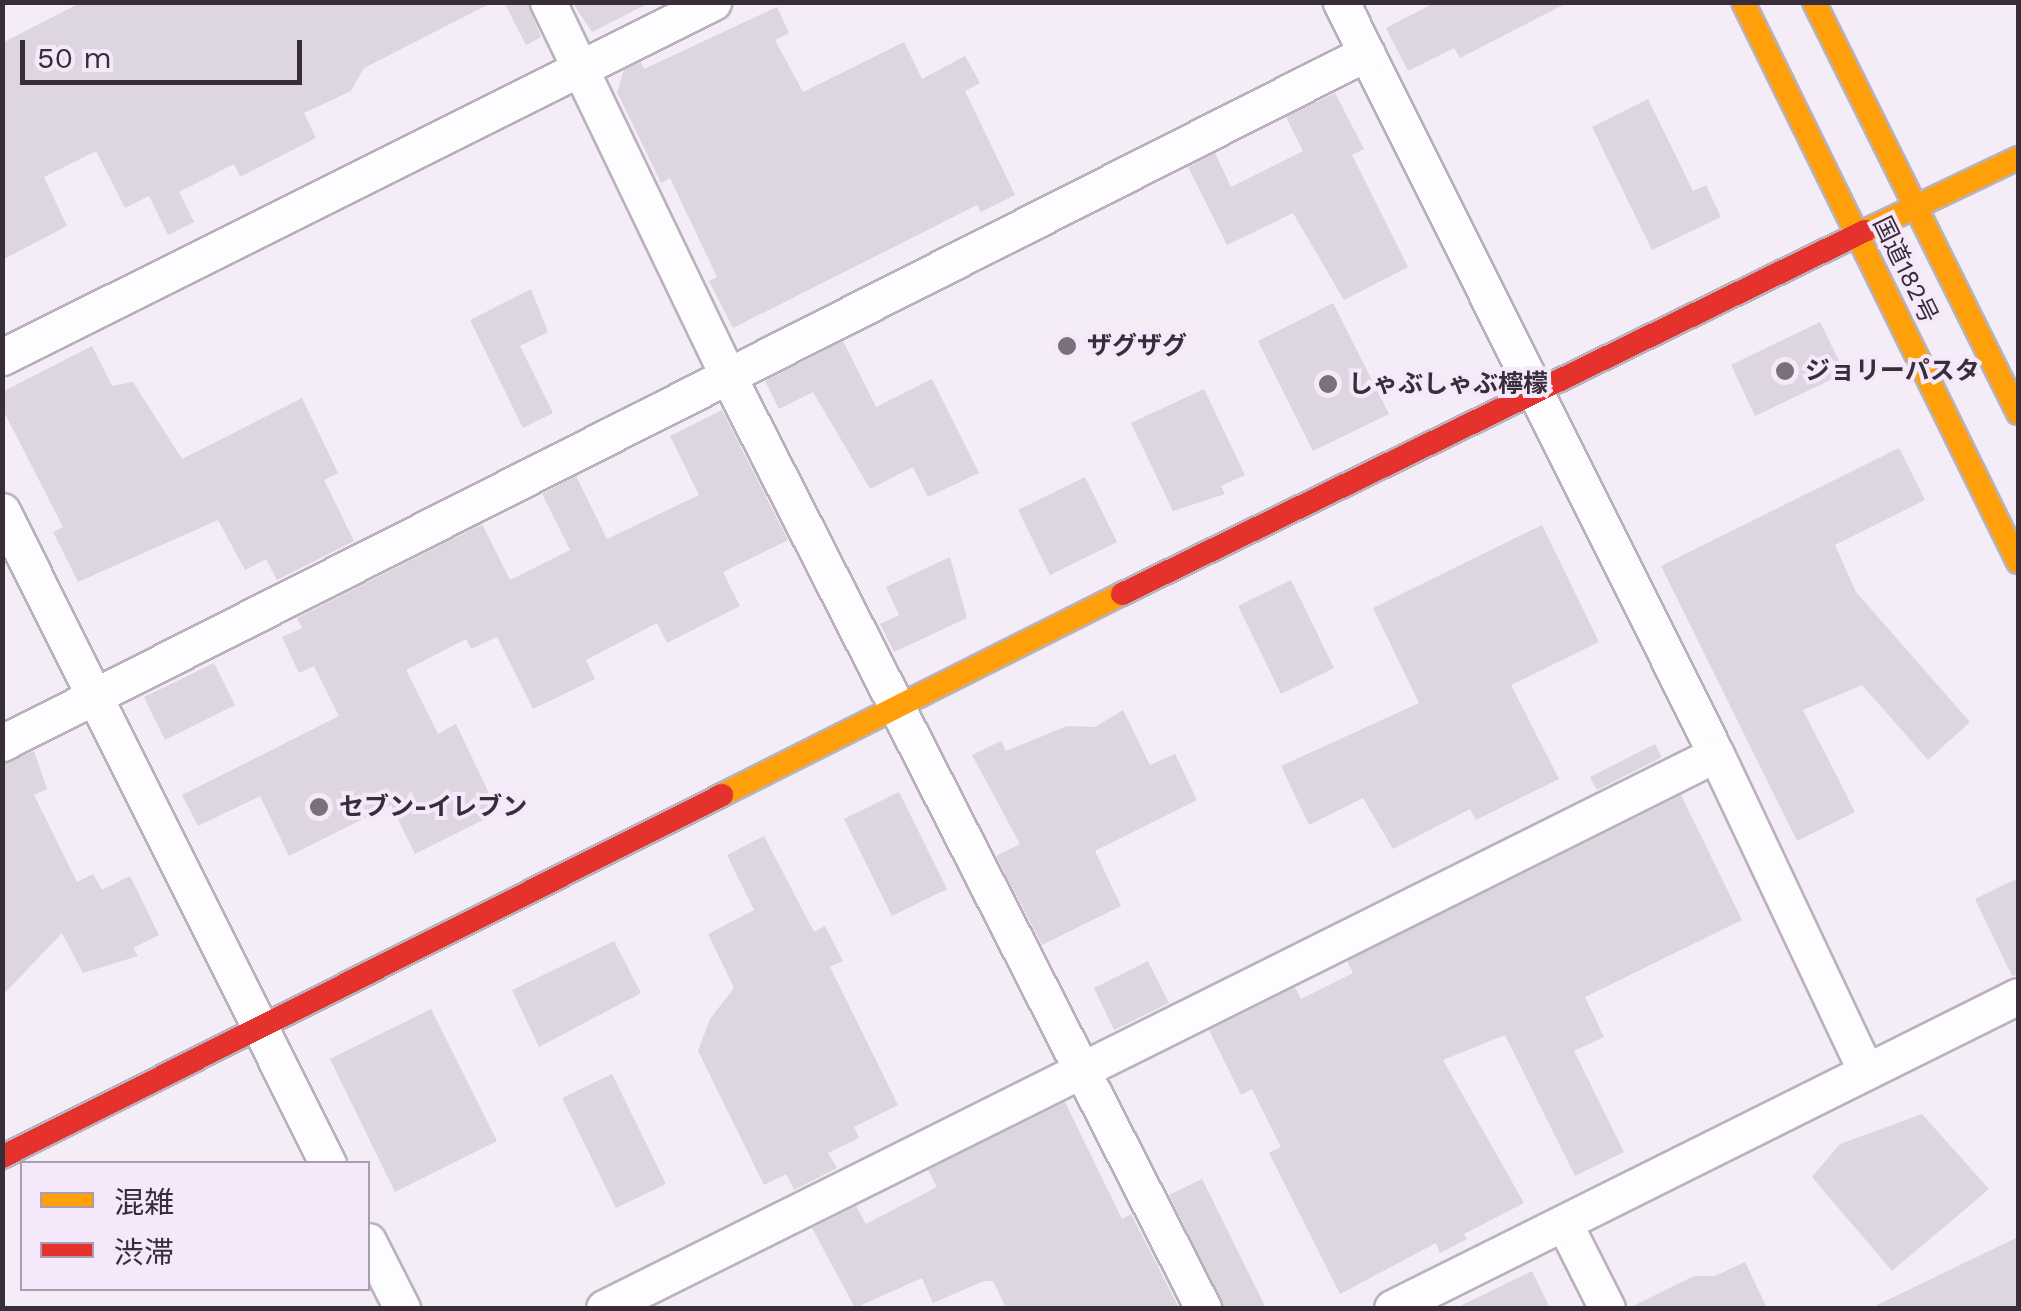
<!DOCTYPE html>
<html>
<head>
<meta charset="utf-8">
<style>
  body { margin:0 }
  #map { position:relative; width:2021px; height:1311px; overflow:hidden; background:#f4ecf7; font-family:"Work Sans","Noto Sans JP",sans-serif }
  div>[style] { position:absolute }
  .building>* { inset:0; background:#ddd5df }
  .roads { filter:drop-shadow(2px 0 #b9b2bc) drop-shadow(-2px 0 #b9b2bc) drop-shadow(0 2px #b9b2bc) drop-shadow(0 -2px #b9b2bc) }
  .street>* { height:35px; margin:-17.5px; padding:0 17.5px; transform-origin:17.5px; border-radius:17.5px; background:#fdfcfe }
  .slow>* { height:22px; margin:-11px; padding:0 11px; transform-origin:11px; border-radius:11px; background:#ff9f0a }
  .jam>* { height:22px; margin:-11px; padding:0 11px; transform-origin:11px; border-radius:11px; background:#e5322d }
  .dots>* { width:28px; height:28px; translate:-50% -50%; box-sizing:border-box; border:5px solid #f6e8fb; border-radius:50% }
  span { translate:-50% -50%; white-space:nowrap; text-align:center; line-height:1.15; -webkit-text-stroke:8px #f6e8fb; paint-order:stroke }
  .street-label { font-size:25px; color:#372e3a }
  .poi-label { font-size:25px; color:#372e3a; font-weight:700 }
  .left { translate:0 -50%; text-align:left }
  .frame { position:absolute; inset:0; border:5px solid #372e3a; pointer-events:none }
  .legend { position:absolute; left:20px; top:1161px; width:350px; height:130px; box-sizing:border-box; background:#f6e8fb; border:2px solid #aa9eae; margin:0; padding:12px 18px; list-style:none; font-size:30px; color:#372e3a }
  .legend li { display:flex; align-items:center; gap:20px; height:50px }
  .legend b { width:50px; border:2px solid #aa9eae }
  .scale { position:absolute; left:20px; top:40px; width:282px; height:45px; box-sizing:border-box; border:5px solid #372e3a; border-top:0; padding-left:12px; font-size:30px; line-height:35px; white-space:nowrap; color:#372e3a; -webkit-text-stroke:8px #f6e8fb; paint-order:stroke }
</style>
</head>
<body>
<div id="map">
  <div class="building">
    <i style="clip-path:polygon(82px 2px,493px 2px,364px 68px,351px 91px,304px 113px,316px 138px,240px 177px,234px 164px,179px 192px,194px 222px,168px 235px,149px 196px,125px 208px,96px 151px,44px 177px,67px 226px,2px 260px,2px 43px)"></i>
    <i style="clip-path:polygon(504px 2px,527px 2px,541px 37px,526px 45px)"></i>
    <i style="clip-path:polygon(572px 2px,651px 2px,592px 32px)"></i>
    <i style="clip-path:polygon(1436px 2px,1569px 2px,1460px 58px,1454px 48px,1408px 71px,1386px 28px)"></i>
    <i style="clip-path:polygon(777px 7px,789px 33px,775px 40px,803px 92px,904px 42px,922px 79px,965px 56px,980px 83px,965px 91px,1015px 195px,981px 212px,977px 205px,733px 328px,709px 281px,717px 277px,670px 178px,661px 183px,617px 92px,624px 70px,641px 62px,644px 69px)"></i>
    <i style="clip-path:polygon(1335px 93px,1364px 149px,1352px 155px,1408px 267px,1344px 300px,1293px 213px,1227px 245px,1188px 167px,1215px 153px,1231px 187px,1303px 151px,1286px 117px)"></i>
    <i style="clip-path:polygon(1648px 99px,1693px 191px,1706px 185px,1721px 217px,1652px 250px,1592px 127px)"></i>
    <i style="clip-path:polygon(531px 289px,548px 332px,520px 346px,553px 413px,523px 428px,470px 320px)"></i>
    <i style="clip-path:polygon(1333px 303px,1389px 414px,1313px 451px,1258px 341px)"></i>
    <i style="clip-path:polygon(1820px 322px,1845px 373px,1755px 416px,1731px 365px)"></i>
    <i style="clip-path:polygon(843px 341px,876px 407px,932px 379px,979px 473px,928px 497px,913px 467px,870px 489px,813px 392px,779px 409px,765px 381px)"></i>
    <i style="clip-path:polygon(92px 346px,112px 386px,133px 382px,182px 459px,302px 398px,338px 473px,324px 480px,354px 541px,277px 580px,266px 559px,245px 570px,218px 520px,78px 582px,53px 532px,63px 527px,2px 408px,2px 392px)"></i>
    <i style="clip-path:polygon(1204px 389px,1245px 475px,1221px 486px,1225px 494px,1173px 511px,1131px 423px)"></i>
    <i style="clip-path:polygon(722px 410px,788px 540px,723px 572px,740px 606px,667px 643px,657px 623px,586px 660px,595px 679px,533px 709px,497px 637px,471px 649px,466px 639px,406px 670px,438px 734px,456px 724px,496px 808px,481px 821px,415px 854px,391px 805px,289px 856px,260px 796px,198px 826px,182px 795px,339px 716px,314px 666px,299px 673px,282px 637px,302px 628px,297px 618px,482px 524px,510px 580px,570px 550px,542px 494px,576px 476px,607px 539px,699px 495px,670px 436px)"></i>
    <i style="clip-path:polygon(1899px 448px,1925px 500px,1835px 545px,1856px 592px,1970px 722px,1928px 760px,1862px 685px,1803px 710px,1855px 812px,1797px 841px,1661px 566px)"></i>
    <i style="clip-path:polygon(1085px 477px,1117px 542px,1050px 575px,1018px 510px)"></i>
    <i style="clip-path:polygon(1542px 525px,1599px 642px,1511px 685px,1559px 779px,1476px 820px,1470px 809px,1393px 849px,1363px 798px,1309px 825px,1281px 766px,1419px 703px,1373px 608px)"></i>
    <i style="clip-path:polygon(950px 557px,967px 618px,894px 652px,880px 624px,899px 615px,886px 587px)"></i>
    <i style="clip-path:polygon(1291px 580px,1334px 668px,1281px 694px,1238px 606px)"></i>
    <i style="clip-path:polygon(214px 663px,235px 705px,165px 740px,144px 697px)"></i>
    <i style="clip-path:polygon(1123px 710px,1150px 765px,1175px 754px,1197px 800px,1095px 851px,1121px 906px,1042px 945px,996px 856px,1020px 844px,972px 755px,1001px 741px,1006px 751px,1067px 726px,1095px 727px)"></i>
    <i style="clip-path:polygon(1655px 744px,1662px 757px,1597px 790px,1590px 777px)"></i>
    <i style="clip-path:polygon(34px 751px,47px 789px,34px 795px,77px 882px,93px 874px,102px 890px,130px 876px,159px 935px,133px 948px,138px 956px,83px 973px,62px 933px,2px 996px,2px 764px)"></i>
    <i style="clip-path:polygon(899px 792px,947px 889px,892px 916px,844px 819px)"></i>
    <i style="clip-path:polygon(1681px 795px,1742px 920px,1585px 997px,1604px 1037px,1574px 1051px,1624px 1152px,1575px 1176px,1505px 1035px,1443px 1060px,1524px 1203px,1464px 1234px,1467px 1239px,1440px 1253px,1436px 1243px,1340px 1294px,1269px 1153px,1281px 1147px,1252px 1089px,1241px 1095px,1209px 1030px,1295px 987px,1301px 999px,1353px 973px,1347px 961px)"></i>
    <i style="clip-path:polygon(764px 836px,814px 932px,825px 926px,843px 961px,830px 967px,898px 1105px,854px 1127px,859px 1138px,828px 1153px,837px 1168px,794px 1190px,786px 1174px,764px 1185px,698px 1051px,710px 1019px,734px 988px,708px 934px,754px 910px,727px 855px)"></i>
    <i style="clip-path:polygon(2018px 878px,2018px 975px,2012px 976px,1975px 899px)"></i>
    <i style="clip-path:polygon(614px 941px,641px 993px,539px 1047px,512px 990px)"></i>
    <i style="clip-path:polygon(1148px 961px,1169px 1003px,1114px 1030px,1094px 988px)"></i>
    <i style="clip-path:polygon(431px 1009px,497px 1141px,395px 1192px,330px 1059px)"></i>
    <i style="clip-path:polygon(612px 1074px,666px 1184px,616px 1208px,562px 1098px)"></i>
    <i style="clip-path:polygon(1065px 1102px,1122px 1219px,1131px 1214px,1179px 1308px,1006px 1308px,993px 1281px,984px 1281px,933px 1303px,922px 1278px,855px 1308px,812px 1228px,856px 1206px,866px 1224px,937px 1187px,928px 1170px)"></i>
    <i style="clip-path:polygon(1922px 1114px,1989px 1189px,1892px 1271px,1812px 1177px,1840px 1144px)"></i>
    <i style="clip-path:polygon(1202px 1179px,1266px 1308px,1224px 1308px,1169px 1195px)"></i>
    <i style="clip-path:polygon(2018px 1237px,2018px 1308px,1871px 1308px)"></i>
    <i style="clip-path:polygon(1745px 1262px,1767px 1308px,1629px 1308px,1694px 1276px,1715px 1276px)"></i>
    <i style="clip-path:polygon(1532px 1271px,1550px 1308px,1456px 1308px)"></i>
  </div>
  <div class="roads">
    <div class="street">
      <i style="left:548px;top:2px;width:415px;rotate:64.3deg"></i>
      <i style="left:728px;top:376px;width:1046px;rotate:62.99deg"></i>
      <i style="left:1341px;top:2px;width:840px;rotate:63.5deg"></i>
      <i style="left:1716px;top:754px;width:351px;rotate:64.7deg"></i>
      <i style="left:2px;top:357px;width:795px;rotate:-26.53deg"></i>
      <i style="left:2px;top:511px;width:730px;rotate:63.47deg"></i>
      <i style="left:2px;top:743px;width:1529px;rotate:-26.83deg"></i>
      <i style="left:1565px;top:1225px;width:93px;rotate:63.2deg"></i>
      <i style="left:368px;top:1241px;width:75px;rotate:63.1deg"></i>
      <i style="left:604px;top:1308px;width:1242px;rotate:-26.48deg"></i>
      <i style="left:1392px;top:1308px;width:699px;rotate:-26.49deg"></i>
    </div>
    <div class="slow">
      <i style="left:1743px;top:2px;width:624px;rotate:63.85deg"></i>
      <i style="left:1814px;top:2px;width:459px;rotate:63.6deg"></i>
      <i style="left:1865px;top:231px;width:170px;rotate:-25.5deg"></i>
      <i style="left:722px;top:795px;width:448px;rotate:-26.7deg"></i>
    </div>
    <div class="jam">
      <i style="left:1122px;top:594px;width:827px;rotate:-26.04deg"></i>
      <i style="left:2px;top:1157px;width:806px;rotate:-26.69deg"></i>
    </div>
  </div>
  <div class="dots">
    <i style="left:1067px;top:346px;background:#79707c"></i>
    <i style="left:1785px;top:371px;background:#79707c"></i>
    <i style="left:1328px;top:384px;background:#79707c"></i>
    <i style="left:319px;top:807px;background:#79707c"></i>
  </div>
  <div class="street-label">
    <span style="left:1905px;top:270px;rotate:64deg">国道182号</span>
  </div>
  <div class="poi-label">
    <span class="left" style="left:1087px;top:346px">ザグザグ</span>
    <span class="left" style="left:1805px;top:371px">ジョリーパスタ</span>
    <span class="left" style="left:1348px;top:384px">しゃぶしゃぶ檸檬</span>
    <span class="left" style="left:339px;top:807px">セブン-イレブン</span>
  </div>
  <div class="frame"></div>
  <ul class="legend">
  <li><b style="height:12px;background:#ff9f0a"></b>混雑</li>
  <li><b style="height:12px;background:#e5322d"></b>渋滞</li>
  </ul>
  <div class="scale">50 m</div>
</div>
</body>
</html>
